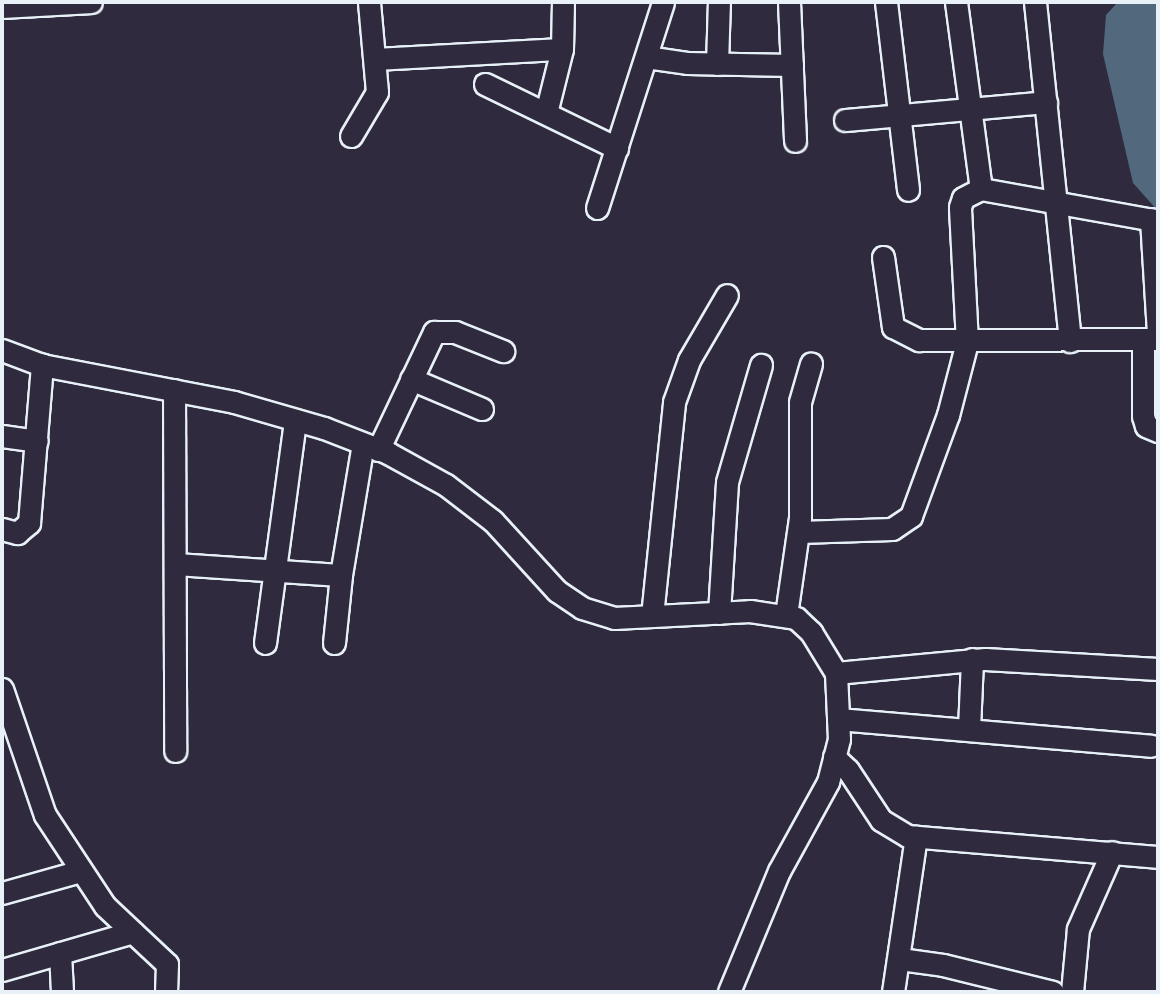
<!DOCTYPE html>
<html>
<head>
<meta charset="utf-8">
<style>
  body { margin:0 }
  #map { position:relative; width:1160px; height:994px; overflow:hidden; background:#2f2a3d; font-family:Itim,sans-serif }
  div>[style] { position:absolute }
  .water>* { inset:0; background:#52687d }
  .roads { filter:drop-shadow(2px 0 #e8f1f8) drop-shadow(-2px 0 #e8f1f8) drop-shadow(0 2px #e8f1f8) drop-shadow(0 -2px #e8f1f8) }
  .minor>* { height:21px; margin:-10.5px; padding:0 10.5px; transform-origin:10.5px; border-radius:10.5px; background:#2f2a3d }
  span { translate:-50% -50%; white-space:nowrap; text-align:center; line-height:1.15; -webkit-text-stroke:7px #2f2a3d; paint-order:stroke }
  .frame { position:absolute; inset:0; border:4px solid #e8f1f8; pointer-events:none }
</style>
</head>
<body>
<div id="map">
  <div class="water">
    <i style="clip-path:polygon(1127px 2px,1158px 4px,1158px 211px,1133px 183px,1103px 54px,1106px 15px,1116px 4px)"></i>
  </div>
  <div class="roads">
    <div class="minor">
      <i style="left:789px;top:2px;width:139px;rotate:87.5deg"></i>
      <i style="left:886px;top:2px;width:189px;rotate:83.3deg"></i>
      <i style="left:956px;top:2px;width:189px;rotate:82.4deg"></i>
      <i style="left:1035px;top:2px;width:341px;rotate:84.1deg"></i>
      <i style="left:2px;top:7px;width:89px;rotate:-3.2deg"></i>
      <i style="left:646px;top:57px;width:41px;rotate:8.3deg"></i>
      <i style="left:687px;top:63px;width:105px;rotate:1.1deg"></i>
      <i style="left:375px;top:59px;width:187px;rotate:-3.1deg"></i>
      <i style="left:717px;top:64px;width:62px;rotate:-88.2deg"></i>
      <i style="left:485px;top:84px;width:147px;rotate:25.9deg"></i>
      <i style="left:546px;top:113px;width:66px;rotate:-76deg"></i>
      <i style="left:562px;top:49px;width:47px;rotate:-88.8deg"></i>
      <i style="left:845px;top:120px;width:202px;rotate:-5.1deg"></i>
      <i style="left:351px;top:136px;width:51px;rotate:-59.4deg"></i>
      <i style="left:377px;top:92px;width:90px;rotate:-95.1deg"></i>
      <i style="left:597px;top:208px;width:216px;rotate:-72.2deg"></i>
      <i style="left:1151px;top:219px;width:114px;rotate:86.5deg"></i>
      <i style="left:883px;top:257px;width:71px;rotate:81.9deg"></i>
      <i style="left:893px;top:327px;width:29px;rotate:27deg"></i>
      <i style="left:919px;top:340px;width:239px;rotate:-0.2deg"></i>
      <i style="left:1143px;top:339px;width:77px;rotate:90deg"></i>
      <i style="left:1143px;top:416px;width:10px;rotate:73deg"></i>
      <i style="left:1146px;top:426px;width:13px;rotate:23deg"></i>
      <i style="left:2px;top:350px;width:43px;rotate:20.6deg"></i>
      <i style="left:42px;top:365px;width:196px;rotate:10.9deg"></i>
      <i style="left:234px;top:402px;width:94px;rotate:16.1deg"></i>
      <i style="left:324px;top:428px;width:69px;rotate:21.3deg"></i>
      <i style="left:388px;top:453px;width:66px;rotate:28.9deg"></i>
      <i style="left:446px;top:485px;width:59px;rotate:37.5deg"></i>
      <i style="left:493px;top:521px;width:95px;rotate:47.6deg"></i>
      <i style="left:557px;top:591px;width:30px;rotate:34deg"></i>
      <i style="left:582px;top:608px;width:34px;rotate:17deg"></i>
      <i style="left:614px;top:618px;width:136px;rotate:-2.9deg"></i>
      <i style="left:750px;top:611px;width:47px;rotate:8.7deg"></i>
      <i style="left:796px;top:618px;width:21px;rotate:43deg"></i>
      <i style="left:811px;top:632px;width:48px;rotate:58.6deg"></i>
      <i style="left:836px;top:673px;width:66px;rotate:87.4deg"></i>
      <i style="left:839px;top:739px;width:44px;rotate:104.3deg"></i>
      <i style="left:828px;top:782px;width:102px;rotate:118.8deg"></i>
      <i style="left:779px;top:871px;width:131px;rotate:112.5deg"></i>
      <i style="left:411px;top:379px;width:77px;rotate:22.9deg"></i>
      <i style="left:174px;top:390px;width:361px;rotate:89.8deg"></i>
      <i style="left:2px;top:436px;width:35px;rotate:8deg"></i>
      <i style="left:378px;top:450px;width:131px;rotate:-64.6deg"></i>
      <i style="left:434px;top:332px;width:21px"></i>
      <i style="left:455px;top:332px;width:52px;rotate:21.6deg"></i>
      <i style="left:2px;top:529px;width:16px;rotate:15deg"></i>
      <i style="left:17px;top:533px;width:16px;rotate:-40deg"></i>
      <i style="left:29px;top:523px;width:159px;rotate:-85.3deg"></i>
      <i style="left:799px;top:532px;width:93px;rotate:-1.8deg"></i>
      <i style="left:892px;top:529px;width:23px;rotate:-34deg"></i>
      <i style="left:911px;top:516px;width:108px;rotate:-69.9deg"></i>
      <i style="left:948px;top:415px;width:75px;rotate:-75.4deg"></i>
      <i style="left:967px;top:342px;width:135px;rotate:-93deg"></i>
      <i style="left:960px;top:207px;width:9px;rotate:-72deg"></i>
      <i style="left:963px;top:198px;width:20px;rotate:-27deg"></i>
      <i style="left:981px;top:189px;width:180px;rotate:10.2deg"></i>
      <i style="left:175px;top:564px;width:166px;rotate:3.8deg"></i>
      <i style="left:341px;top:575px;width:133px;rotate:-80.5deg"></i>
      <i style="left:719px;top:613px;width:131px;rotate:-86.5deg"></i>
      <i style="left:727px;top:482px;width:122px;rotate:-73.8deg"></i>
      <i style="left:786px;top:615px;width:98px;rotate:-81.8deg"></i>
      <i style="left:800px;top:518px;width:116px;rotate:-90deg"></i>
      <i style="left:800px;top:402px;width:40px;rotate:-74deg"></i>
      <i style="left:652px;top:616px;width:215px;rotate:-84.1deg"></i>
      <i style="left:674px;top:402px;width:45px;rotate:-70.3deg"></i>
      <i style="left:689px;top:360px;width:75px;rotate:-59.7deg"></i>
      <i style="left:265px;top:643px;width:225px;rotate:-82.3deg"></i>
      <i style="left:334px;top:643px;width:68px;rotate:-84.1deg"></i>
      <i style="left:836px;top:673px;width:150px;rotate:-5.4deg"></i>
      <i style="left:985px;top:659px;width:173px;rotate:3.3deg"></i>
      <i style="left:2px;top:689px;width:133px;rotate:71.2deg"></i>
      <i style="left:45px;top:815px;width:109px;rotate:56.6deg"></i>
      <i style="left:105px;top:906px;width:85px;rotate:43.1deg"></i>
      <i style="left:167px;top:964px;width:28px;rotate:92deg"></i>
      <i style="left:838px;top:719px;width:314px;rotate:4.9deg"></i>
      <i style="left:969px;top:729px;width:70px;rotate:-87.5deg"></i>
      <i style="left:834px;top:757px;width:19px;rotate:43deg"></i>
      <i style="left:848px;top:770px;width:60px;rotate:56.6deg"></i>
      <i style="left:881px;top:820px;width:31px;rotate:31deg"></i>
      <i style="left:908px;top:836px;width:251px;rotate:4.8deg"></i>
      <i style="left:2px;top:893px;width:82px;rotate:-15.6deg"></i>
      <i style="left:60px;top:953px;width:39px;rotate:87deg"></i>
      <i style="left:900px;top:959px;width:43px;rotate:7.9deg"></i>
      <i style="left:943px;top:965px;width:113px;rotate:13.8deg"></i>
      <i style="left:2px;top:970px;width:136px;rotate:-16.2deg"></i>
      <i style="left:893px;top:992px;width:157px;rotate:-81.6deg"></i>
      <i style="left:1072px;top:992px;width:63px;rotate:-84.6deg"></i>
      <i style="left:1078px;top:929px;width:84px;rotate:-66.2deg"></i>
    </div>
  </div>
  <div class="frame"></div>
</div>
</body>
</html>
